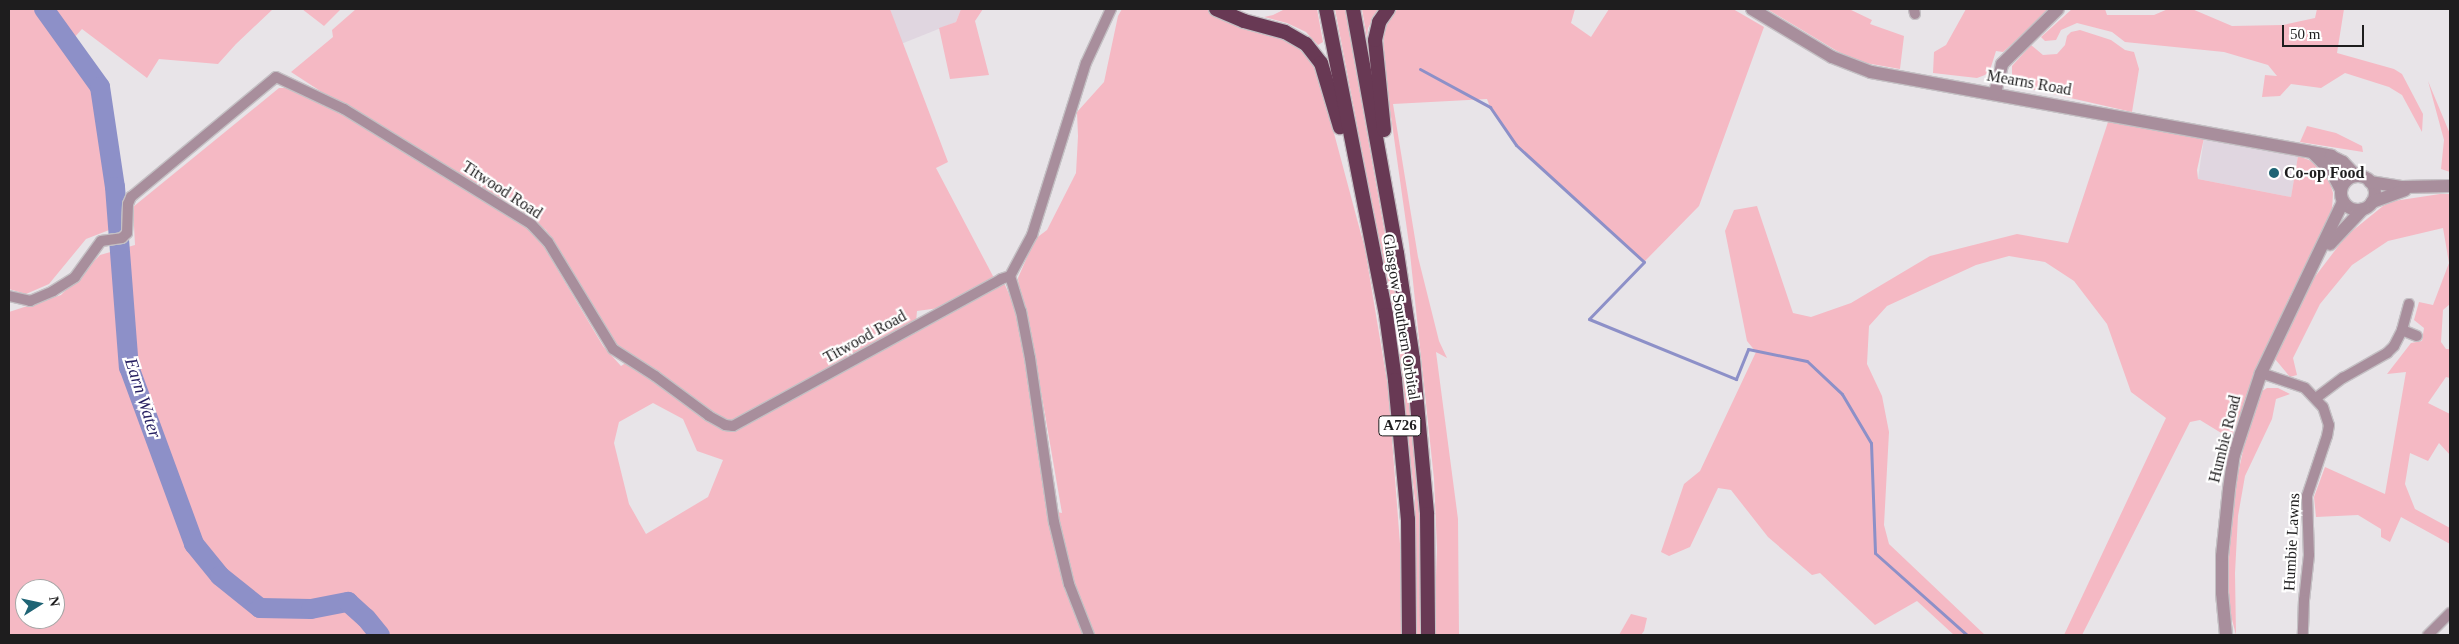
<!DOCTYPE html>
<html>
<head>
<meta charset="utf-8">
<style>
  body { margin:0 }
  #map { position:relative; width:2459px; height:644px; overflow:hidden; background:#e8e4e8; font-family:Georgia,serif }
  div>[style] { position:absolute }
  .built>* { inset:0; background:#e0d6e0 }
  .green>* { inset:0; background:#f5b9c4 }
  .stream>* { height:3px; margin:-1.5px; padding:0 1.5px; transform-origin:1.5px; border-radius:1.5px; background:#8d90c8 }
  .river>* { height:20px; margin:-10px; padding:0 10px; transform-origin:10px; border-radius:10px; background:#8d90c8 }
  .roads { filter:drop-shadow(1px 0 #c4c0c4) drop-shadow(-1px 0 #c4c0c4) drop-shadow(0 1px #c4c0c4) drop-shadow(0 -1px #c4c0c4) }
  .minor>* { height:10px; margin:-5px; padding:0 5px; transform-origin:5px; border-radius:5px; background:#a88e9c }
  .tertiary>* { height:12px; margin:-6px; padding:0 6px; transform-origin:6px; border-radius:6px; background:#a88e9c }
  .tertiary>.ring { margin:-6px; padding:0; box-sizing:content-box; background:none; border:12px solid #a88e9c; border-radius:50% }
  .trunk>* { height:14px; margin:-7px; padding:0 7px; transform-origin:7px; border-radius:7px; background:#683954 }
  .dots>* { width:14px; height:14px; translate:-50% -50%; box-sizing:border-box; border:2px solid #fff; border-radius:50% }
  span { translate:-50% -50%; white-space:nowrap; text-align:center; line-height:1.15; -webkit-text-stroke:4.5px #fff; paint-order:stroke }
  .shield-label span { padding:1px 4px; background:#fff; border:1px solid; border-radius:4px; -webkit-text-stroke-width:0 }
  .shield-label { font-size:15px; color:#1e1d1e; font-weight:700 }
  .street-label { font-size:16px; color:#1e1d1e }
  .poi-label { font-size:16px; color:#1e1d1e; font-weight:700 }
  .left { translate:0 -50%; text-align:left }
  .water-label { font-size:18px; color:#241d5f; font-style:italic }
  .frame { position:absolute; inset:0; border:10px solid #1e1d1e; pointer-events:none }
  .north { position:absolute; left:15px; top:579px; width:50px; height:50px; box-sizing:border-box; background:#fff; border:1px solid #a5a5a5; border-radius:50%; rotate:80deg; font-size:14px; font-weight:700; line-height:20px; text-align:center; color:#1e1d1e }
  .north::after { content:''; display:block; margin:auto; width:18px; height:22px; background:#1f6475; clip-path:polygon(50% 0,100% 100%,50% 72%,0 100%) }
  .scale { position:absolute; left:2282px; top:25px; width:82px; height:22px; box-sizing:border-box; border:2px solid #1e1d1e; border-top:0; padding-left:6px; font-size:15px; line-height:18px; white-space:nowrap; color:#1e1d1e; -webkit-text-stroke:4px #fff; paint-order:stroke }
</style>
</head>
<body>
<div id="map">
  <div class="built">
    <i style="clip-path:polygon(890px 9px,961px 9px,956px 22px,901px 44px)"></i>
    <i style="clip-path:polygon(2204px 138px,2298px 156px,2291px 197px,2198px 179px)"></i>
  </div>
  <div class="green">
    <i style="clip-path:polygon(9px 9px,273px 9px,236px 44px,218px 64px,159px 59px,147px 78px,82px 29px,72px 40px,109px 125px,122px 200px,122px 225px,86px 239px,49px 284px,26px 294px,9px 289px)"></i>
    <i style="clip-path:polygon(302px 9px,341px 9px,324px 26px)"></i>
    <i style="clip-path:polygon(evenodd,356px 9px,890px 9px,948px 162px,936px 168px,994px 278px,939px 308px,917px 311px,916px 322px,732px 424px,730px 431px,942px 318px,1000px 285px,1005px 285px,1017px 312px,1048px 510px,1062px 513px,1027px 310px,1019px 289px,1018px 278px,1035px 239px,1047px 230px,1076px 173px,1078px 136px,1077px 112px,1104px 82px,1118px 16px,1122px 9px,1209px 9px,1214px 15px,1288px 38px,1302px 47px,1316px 66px,1365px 249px,1388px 387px,1401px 557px,1401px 635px,9px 635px,9px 312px,61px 295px,100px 255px,135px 245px,133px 207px,279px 88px,290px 88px,320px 104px,328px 96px,291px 72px,333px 37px,332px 30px,356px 9px,407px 143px,522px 212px,546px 230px,615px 343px,632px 359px,621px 366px,603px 346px,537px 235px,407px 143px,356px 9px,653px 403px,683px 419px,697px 451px,723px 460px,708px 497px,646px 534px,629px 504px,614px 443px,619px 422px,653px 403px,356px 9px,25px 589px,55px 589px,55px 619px,25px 619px,25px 589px)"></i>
    <i style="clip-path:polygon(961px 9px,983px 9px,975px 21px,989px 75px,950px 79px,939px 28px,956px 22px)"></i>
    <i style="clip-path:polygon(1285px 9px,1317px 9px,1323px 42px,1318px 45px,1306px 32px,1287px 23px,1264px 17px,1273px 15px)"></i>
    <i style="clip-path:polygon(1335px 9px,1345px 9px,1400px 319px,1418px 480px,1422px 578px,1421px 635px,1417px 635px,1415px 500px,1395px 324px)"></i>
    <i style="clip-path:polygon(1362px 9px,1379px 9px,1368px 28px,1367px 38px)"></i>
    <i style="clip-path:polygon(1398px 9px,1575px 9px,1571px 23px,1591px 37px,1609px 9px,1733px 9px,1764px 27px,1699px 206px,1644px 262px,1516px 145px,1490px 107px,1487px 99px,1393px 104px,1418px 257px,1439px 341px,1447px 358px,1436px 352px,1458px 519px,1459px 635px,1434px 635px,1437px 548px,1434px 479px,1409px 244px,1383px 60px,1384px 28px,1391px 15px)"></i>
    <i style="clip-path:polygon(1767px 9px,1849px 9px,1872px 20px,1870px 24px,1904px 36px,1900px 69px,1860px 62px,1837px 51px)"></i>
    <i style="clip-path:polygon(1966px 9px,2051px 9px,2003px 52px,1996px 51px,1990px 70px,1985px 75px,1977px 78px,1933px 73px,1934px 52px,1946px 45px)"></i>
    <i style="clip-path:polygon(2072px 9px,2105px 9px,2107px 15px,2154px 15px,2168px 9px,2192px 9px,2232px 26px,2283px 25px,2315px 18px,2317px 9px,2344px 9px,2337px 53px,2394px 69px,2402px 74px,2423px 114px,2422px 132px,2402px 95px,2389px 87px,2345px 73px,2321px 88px,2291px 84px,2280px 96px,2262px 97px,2265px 75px,2277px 76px,2268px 65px,2224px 52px,2125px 42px,2112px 32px,2077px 23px,2061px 30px,2056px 40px,2045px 41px,2041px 37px)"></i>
    <i style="clip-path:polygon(2080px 30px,2111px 40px,2125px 50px,2134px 52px,2139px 69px,2132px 112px,2027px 88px,2017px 82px,2012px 75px,2012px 66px,2031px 45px,2043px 55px,2057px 54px,2065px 45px,2067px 36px,2071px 32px)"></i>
    <i style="clip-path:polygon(2428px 81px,2450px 134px,2450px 172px,2441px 169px,2444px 140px)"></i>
    <i style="clip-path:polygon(2108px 122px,2204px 138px,2197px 170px,2198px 179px,2291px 197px,2298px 156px,2309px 160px,2327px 173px,2333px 193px,2332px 210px,2288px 300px,2251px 385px,2231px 439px,2200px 420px,2190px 422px,2082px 635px,2064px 635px,2166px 418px,2131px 392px,2107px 324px,2074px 281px,2045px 262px,2009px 256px,1976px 265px,1887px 306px,1869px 326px,1867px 364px,1882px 396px,1889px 432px,1884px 525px,1889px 544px,1985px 635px,1954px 635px,1917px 601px,1875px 625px,1820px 573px,1812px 575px,1768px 537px,1731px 490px,1718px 488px,1690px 547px,1669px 556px,1661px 552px,1684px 484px,1700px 471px,1756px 352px,1747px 341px,1725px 231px,1734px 210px,1757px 206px,1793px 313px,1811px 317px,1851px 303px,1930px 256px,2017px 234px,2068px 243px)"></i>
    <i style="clip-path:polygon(2307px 126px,2336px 133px,2362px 146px,2363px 152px,2300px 142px)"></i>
    <i style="clip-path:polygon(2440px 194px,2450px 194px,2450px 304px,2443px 310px,2441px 342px,2446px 349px,2450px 349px,2450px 378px,2446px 377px,2428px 403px,2450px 414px,2450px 455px,2439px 443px,2428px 461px,2410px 453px,2405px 484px,2415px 509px,2450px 528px,2450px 544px,2401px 517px,2390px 542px,2381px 537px,2381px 529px,2358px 515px,2316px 517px,2314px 497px,2325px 467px,2385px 494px,2406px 372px,2387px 374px,2411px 343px,2422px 341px,2424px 328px,2414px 320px,2419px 302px,2433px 305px,2449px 263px,2443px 228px,2388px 241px,2352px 265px,2320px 304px,2293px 358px,2297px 375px,2290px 377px,2275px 359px,2314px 278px,2346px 236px,2383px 206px,2394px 201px)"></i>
    <i style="clip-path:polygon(2267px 388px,2278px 388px,2290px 394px,2276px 399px,2272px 419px,2245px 476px,2238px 516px,2235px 573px,2236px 635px,2229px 608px,2227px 559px,2236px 484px,2245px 441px,2262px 391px)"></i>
    <i style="clip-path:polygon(1631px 614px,1647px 618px,1644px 631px,1641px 635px,1619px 635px)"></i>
  </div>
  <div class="stream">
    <i style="left:1420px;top:69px;width:80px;rotate:28.5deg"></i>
    <i style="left:1490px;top:107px;width:46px;rotate:55.6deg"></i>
    <i style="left:1516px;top:145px;width:173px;rotate:42.4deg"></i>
    <i style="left:1644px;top:262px;width:79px;rotate:134deg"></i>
    <i style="left:1589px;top:319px;width:159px;rotate:22.2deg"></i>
    <i style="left:1736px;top:379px;width:32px;rotate:-68deg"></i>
    <i style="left:1748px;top:349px;width:60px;rotate:11.5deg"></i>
    <i style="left:1807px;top:361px;width:48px;rotate:43.3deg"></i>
    <i style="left:1842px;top:394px;width:57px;rotate:59.4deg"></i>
    <i style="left:1871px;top:443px;width:110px;rotate:87.9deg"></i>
    <i style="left:1875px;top:553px;width:123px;rotate:41.7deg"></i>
  </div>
  <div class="river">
    <i style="left:44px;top:9px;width:96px;rotate:54.3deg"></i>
    <i style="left:100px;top:87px;width:101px;rotate:81.5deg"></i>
    <i style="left:115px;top:187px;width:181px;rotate:85.6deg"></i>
    <i style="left:129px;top:367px;width:189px;rotate:69.8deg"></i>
    <i style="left:194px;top:544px;width:41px;rotate:50.9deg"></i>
    <i style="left:220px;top:576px;width:51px;rotate:38.7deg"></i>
    <i style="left:260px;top:608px;width:51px;rotate:1.1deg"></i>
    <i style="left:311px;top:609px;width:38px;rotate:-11deg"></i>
    <i style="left:348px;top:602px;width:24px;rotate:42deg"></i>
    <i style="left:366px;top:618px;width:22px;rotate:51deg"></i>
  </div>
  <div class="roads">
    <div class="minor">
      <i style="left:1914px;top:9px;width:5px;rotate:79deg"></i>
      <i style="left:1010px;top:276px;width:37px;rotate:73deg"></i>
      <i style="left:1021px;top:311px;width:48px;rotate:79.2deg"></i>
      <i style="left:1030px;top:358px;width:166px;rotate:81.7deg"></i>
      <i style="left:1054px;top:522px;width:64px;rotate:76.4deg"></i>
      <i style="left:1069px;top:584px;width:55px;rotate:68.6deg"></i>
      <i style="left:9px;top:296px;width:22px;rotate:13deg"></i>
      <i style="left:30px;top:301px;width:25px;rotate:-23deg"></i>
      <i style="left:53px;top:291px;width:26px;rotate:-32deg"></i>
      <i style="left:75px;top:277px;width:44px;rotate:-54.2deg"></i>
      <i style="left:101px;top:241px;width:21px;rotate:-8deg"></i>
      <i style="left:122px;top:238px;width:7px;rotate:-45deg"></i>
      <i style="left:127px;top:233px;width:29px;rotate:-88deg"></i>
      <i style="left:128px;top:204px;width:8px;rotate:-67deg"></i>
      <i style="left:131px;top:197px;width:188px;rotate:-39.6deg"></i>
      <i style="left:276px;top:77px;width:75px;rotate:25.2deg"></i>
      <i style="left:344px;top:109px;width:220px;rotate:31.6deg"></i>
      <i style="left:531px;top:224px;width:25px;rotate:47deg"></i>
      <i style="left:548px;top:242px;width:125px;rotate:58.7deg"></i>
      <i style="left:613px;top:349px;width:50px;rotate:32.7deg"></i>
      <i style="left:655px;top:376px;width:67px;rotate:36.5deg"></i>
      <i style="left:709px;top:416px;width:18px;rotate:29deg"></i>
      <i style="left:725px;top:425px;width:8px;rotate:7deg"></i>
      <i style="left:733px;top:426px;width:306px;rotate:-28.7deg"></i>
      <i style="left:1001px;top:279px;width:9px;rotate:-18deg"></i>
      <i style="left:1010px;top:276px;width:47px;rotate:-61.8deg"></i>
      <i style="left:1032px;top:235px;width:180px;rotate:-72.6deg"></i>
      <i style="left:1086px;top:63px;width:60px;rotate:-65.2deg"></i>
      <i style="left:2402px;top:330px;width:16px;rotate:22deg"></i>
      <i style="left:2261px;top:373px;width:46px;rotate:18.8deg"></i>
      <i style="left:2305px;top:388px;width:26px;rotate:47deg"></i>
      <i style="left:2323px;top:407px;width:19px;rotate:72deg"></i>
      <i style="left:2329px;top:425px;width:11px;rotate:100deg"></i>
      <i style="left:2327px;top:436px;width:63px;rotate:108.4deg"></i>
      <i style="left:2307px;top:496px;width:59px;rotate:88.1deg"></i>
      <i style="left:2309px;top:555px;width:45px;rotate:96.3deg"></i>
      <i style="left:2304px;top:600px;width:35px;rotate:92deg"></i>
      <i style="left:2316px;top:398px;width:34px;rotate:-37deg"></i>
      <i style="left:2343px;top:378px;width:51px;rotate:-29.6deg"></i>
      <i style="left:2387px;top:353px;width:10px;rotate:-45deg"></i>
      <i style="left:2394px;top:346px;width:18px;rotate:-63deg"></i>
      <i style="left:2402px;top:330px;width:27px;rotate:-75deg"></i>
      <i style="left:2428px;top:635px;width:31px;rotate:-45deg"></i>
    </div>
    <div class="tertiary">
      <i style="left:1752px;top:9px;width:93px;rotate:31deg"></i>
      <i style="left:1832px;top:57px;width:42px;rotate:21deg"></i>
      <i style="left:1871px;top:72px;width:468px;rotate:10.3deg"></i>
      <i style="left:2331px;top:156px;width:13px;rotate:27deg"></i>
      <i style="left:2343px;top:162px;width:19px;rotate:47deg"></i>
      <i style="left:1995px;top:93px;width:30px;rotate:-76deg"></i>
      <i style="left:2002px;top:64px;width:78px;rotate:-44.5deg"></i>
      <i style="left:2313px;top:153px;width:25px;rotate:45deg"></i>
      <i style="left:2331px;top:171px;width:21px;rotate:62deg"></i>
      <i class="ring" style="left:2341px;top:176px;width:22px;height:22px"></i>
      <i style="left:2370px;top:182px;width:33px;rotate:9deg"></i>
      <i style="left:2403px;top:187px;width:47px;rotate:-1.2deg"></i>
      <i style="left:2372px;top:202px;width:35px;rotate:-20deg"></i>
      <i style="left:2330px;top:244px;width:48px;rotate:-46.7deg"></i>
      <i style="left:2226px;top:635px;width:42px;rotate:-95.4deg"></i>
      <i style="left:2222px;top:593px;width:37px;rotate:-90deg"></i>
      <i style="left:2222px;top:556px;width:67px;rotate:-84deg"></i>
      <i style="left:2229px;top:489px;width:34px;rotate:-82deg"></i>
      <i style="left:2234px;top:455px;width:86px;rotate:-71.8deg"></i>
      <i style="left:2261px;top:373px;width:190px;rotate:-64.4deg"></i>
    </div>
    <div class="trunk">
      <i style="left:1216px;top:9px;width:30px;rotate:23deg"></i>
      <i style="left:1244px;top:21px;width:42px;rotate:15deg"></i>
      <i style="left:1285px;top:32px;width:24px;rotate:30deg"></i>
      <i style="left:1306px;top:44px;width:24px;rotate:52deg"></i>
      <i style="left:1321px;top:63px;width:67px;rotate:73.5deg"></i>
      <i style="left:1326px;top:9px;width:312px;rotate:78.9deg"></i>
      <i style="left:1386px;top:315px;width:66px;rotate:82.1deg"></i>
      <i style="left:1395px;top:380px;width:140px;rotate:84.7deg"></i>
      <i style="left:1408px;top:519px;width:116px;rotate:89.5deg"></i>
      <i style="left:1353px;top:9px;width:248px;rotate:79.8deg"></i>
      <i style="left:1397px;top:253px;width:107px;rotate:81.4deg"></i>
      <i style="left:1413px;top:359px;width:156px;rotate:84.8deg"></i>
      <i style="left:1427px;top:514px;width:121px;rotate:89.5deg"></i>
      <i style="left:1384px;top:130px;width:90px;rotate:-95.7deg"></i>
      <i style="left:1375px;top:40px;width:18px;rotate:-77deg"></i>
      <i style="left:1379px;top:22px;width:16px;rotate:-55deg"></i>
    </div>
  </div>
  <div class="dots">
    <i style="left:2274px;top:173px;background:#1f6475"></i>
  </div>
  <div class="shield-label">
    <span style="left:1400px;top:426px">A726</span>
  </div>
  <div class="street-label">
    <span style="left:2029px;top:83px;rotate:10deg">Mearns Road</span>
    <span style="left:502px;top:190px;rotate:33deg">Titwood Road</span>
    <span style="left:1401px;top:317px;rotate:81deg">Glasgow Southern Orbital</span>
    <span style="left:865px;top:337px;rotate:-29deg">Titwood Road</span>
    <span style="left:2225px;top:439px;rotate:-76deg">Humbie Road</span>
    <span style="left:2292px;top:542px;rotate:-87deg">Humbie Lawns</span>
  </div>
  <div class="poi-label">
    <span class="left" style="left:2284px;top:173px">Co-op Food</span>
  </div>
  <div class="water-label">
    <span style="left:143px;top:398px;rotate:72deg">Earn Water</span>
  </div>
  <div class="frame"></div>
  <div class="north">N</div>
  <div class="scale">50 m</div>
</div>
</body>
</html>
